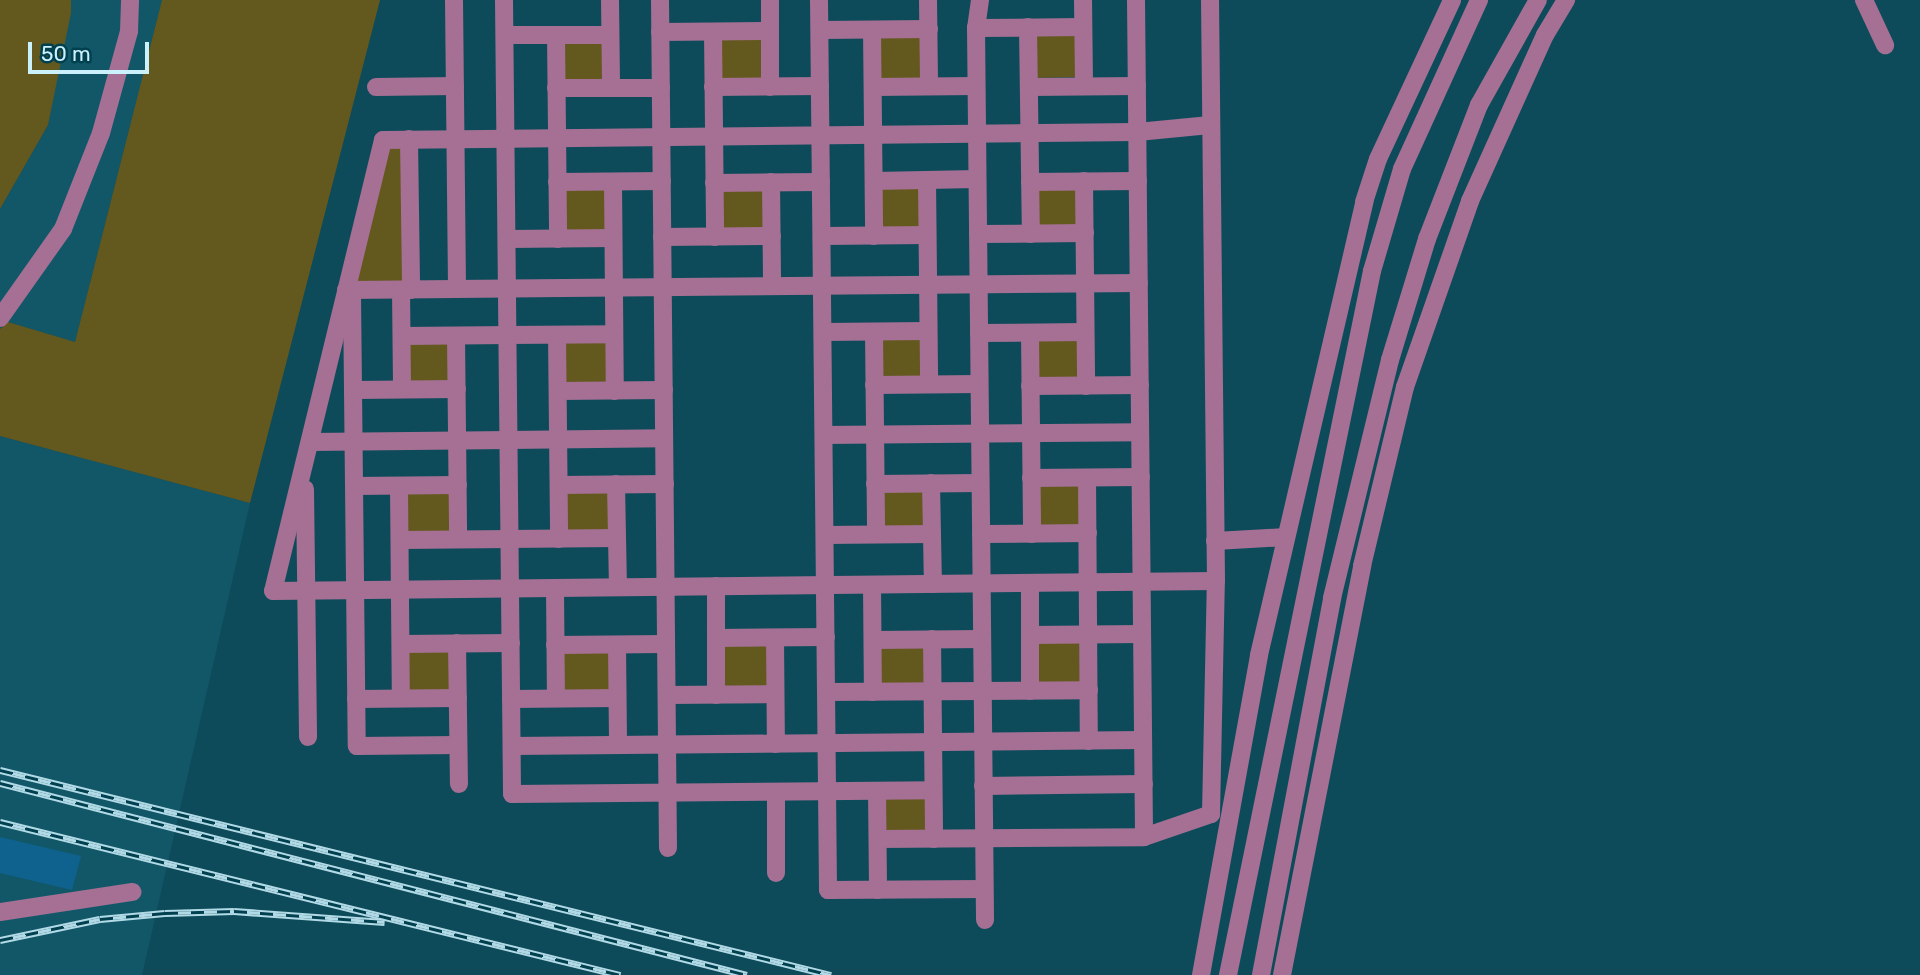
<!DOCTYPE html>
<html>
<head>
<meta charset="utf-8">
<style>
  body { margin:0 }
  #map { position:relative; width:1920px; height:975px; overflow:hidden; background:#0e4b5a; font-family:Rubik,sans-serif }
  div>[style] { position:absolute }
  .built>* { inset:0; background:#125768 }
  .green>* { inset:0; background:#63581e }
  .building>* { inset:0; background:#0f628d }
  .minor>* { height:18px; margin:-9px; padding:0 9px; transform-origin:9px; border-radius:9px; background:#a57094 }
  .rail>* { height:7px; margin-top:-3.5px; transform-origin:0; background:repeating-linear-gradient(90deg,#00404f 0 13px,#b1dae6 0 26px); box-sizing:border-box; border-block:2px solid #b1dae6 }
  span { translate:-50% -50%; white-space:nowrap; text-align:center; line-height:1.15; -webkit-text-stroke:6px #00404f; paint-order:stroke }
  .scale { position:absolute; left:28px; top:42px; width:121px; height:32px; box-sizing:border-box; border:4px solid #cbf1fd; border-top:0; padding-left:9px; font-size:21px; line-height:24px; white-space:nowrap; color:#cbf1fd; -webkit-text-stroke:5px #00404f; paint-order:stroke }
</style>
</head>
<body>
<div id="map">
  <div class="built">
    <i style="clip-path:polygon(71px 0,162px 0,75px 342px,8px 322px,0 329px,0 209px,48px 125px)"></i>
    <i style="clip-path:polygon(0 436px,250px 503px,142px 975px,0 975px)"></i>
  </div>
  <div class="green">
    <i style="clip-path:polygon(0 0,71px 0,71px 13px,48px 125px,0 209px)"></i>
    <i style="clip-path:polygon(162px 0,380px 0,250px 503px,0 436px,0 329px,8px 322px,75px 342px)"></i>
    <i style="clip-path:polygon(1032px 34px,1077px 34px,1077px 77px,1032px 78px)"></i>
    <i style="clip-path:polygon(880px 35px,924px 35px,925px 78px,880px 78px)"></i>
    <i style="clip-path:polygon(718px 36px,763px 36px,763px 79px,718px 79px)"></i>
    <i style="clip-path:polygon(609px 38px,609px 81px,559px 82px,558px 39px)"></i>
    <i style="clip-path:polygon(404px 144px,404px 281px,352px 282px,387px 145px)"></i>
    <i style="clip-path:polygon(1034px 185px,1078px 185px,1079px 228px,1034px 228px)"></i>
    <i style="clip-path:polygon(765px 186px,765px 230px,720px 230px,720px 187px)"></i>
    <i style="clip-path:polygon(924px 186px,924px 230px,879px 230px,879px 187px)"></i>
    <i style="clip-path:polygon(607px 187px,607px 231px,563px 231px,563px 188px)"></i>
    <i style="clip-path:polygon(879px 336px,923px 336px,924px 379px,879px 380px)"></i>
    <i style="clip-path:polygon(1080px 338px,1080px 382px,1035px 382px,1035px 339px)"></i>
    <i style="clip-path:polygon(454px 340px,455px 383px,404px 384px,403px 341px)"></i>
    <i style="clip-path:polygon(611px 340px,612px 384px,561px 384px,560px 341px)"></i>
    <i style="clip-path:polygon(1082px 483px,1082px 527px,1038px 527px,1037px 484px)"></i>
    <i style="clip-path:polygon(926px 486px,926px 530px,882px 530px,881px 487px)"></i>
    <i style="clip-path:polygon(614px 488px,615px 531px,564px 532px,563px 489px)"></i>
    <i style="clip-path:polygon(455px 491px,456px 534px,405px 536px,404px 492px)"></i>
    <i style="clip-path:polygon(1079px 640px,1080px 684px,1035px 684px,1035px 641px)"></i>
    <i style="clip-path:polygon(723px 646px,768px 646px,768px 689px,724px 690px)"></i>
    <i style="clip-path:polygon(880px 646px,925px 646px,925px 689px,880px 690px)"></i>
    <i style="clip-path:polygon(455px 648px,456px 691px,405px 692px,404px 649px)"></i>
    <i style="clip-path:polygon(612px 650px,613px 693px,561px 694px,561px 651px)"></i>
    <i style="clip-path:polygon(882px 794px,926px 794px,927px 837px,882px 838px)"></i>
  </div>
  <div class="building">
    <i style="clip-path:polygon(0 837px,81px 856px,72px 890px,0 873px)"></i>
  </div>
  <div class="minor">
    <i style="left:454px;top:0;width:289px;rotate:89.4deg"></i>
    <i style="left:504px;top:0;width:794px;rotate:89.42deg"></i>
    <i style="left:512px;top:794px;width:421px;rotate:-0.5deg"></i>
    <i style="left:610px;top:0;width:88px;rotate:89.3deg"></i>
    <i style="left:660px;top:0;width:848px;rotate:89.46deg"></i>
    <i style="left:770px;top:0;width:87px;rotate:90deg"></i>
    <i style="left:819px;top:0;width:890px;rotate:89.42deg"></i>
    <i style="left:828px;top:890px;width:156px;rotate:-0.4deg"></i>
    <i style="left:928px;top:0;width:86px;rotate:89.3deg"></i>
    <i style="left:980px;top:0;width:28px;rotate:98deg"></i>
    <i style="left:976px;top:28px;width:892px;rotate:89.42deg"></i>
    <i style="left:1083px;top:0;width:86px;rotate:89.3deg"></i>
    <i style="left:1136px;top:0;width:837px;rotate:89.45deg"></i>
    <i style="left:1864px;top:0;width:50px;rotate:65deg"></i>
    <i style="left:1028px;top:27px;width:207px;rotate:89.2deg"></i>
    <i style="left:976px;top:28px;width:107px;rotate:-0.5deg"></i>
    <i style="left:820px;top:30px;width:109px;rotate:-0.5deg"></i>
    <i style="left:872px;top:30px;width:206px;rotate:89.4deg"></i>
    <i style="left:660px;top:32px;width:110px;rotate:-0.5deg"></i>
    <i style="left:713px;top:32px;width:205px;rotate:89.4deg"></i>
    <i style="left:505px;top:35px;width:105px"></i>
    <i style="left:556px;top:35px;width:204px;rotate:89.4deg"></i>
    <i style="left:376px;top:87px;width:79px;rotate:-0.7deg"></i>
    <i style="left:713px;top:87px;width:107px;rotate:-0.5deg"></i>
    <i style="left:873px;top:87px;width:103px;rotate:-0.6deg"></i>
    <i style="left:1029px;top:87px;width:108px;rotate:-0.5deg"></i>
    <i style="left:556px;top:88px;width:105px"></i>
    <i style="left:1210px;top:125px;width:73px;rotate:174.5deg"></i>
    <i style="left:1137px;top:132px;width:754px;rotate:179.39deg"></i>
    <i style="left:383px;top:140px;width:464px;rotate:103.7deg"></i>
    <i style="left:273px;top:591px;width:943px;rotate:-0.61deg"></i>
    <i style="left:409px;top:139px;width:151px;rotate:89.2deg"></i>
    <i style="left:927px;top:180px;width:204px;rotate:89.4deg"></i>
    <i style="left:874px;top:181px;width:103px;rotate:-1.1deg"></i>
    <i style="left:1084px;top:181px;width:205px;rotate:89.4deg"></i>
    <i style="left:557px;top:182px;width:105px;rotate:-0.5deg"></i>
    <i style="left:613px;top:182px;width:209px;rotate:89.5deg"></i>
    <i style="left:771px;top:182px;width:104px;rotate:89.4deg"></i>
    <i style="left:1030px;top:182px;width:108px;rotate:-0.5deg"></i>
    <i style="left:714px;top:183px;width:107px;rotate:-0.5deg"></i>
    <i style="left:978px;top:234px;width:107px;rotate:-0.5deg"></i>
    <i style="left:822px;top:236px;width:105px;rotate:-0.5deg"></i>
    <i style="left:662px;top:237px;width:110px;rotate:-0.5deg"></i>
    <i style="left:507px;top:239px;width:106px;rotate:-0.5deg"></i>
    <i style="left:346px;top:290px;width:793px;rotate:-0.51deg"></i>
    <i style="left:401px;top:290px;width:99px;rotate:89.4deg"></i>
    <i style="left:352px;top:294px;width:452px;rotate:89.4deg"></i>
    <i style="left:357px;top:746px;width:101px;rotate:-0.6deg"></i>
    <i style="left:0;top:318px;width:109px;rotate:-54.7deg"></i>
    <i style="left:63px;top:229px;width:103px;rotate:-68.4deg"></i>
    <i style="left:101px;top:133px;width:106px;rotate:-74.6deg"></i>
    <i style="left:129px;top:31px;width:31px;rotate:-88deg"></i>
    <i style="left:823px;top:332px;width:105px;rotate:-0.5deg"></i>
    <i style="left:874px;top:332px;width:202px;rotate:89.4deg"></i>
    <i style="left:979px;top:333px;width:106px;rotate:-0.5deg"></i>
    <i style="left:1030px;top:333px;width:201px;rotate:89.4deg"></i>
    <i style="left:557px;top:335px;width:204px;rotate:89.4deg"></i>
    <i style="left:402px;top:336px;width:212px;rotate:-0.5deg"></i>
    <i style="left:456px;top:336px;width:203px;rotate:89.4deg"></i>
    <i style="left:874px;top:385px;width:105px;rotate:-0.5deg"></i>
    <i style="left:1030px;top:386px;width:110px;rotate:-0.5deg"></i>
    <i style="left:353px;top:390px;width:104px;rotate:-0.6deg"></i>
    <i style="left:558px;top:391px;width:106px;rotate:-0.5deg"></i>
    <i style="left:824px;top:435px;width:316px;rotate:-0.5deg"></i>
    <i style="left:310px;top:442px;width:354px;rotate:-0.6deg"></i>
    <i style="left:1031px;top:478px;width:110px;rotate:-0.5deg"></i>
    <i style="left:1087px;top:478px;width:263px;rotate:89.6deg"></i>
    <i style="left:931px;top:483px;width:101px;rotate:88.9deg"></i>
    <i style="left:616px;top:484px;width:103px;rotate:88.9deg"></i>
    <i style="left:875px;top:484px;width:105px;rotate:-0.5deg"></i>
    <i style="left:559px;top:485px;width:106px;rotate:-0.5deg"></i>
    <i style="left:354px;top:486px;width:104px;rotate:-0.6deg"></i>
    <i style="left:399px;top:486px;width:212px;rotate:89.5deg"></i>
    <i style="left:305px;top:489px;width:248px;rotate:89.3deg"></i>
    <i style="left:981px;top:534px;width:107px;rotate:-0.5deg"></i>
    <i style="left:825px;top:535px;width:107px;rotate:-0.5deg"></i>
    <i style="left:400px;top:540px;width:217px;rotate:-0.5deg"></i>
    <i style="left:1215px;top:541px;width:71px;rotate:-3.2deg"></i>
    <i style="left:1030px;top:583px;width:108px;rotate:90deg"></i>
    <i style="left:872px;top:585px;width:107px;rotate:89.5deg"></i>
    <i style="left:716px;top:586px;width:109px;rotate:90deg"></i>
    <i style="left:555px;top:588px;width:110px;rotate:89.5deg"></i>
    <i style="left:1030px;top:635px;width:112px;rotate:-0.5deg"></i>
    <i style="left:716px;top:638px;width:110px;rotate:-0.5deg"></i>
    <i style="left:775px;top:638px;width:106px;rotate:89.5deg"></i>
    <i style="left:932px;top:639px;width:200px;rotate:89.4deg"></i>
    <i style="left:873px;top:640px;width:109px;rotate:-0.5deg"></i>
    <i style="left:457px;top:643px;width:141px;rotate:89.2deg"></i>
    <i style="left:401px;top:644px;width:110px;rotate:-0.5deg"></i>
    <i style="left:555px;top:645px;width:111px;rotate:-0.5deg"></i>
    <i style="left:617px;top:645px;width:100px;rotate:89.4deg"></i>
    <i style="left:826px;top:692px;width:263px;rotate:-0.4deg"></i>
    <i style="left:667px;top:695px;width:108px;rotate:-0.5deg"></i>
    <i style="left:356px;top:699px;width:102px;rotate:-0.6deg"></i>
    <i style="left:511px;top:699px;width:106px;rotate:-0.5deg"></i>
    <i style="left:512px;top:746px;width:631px;rotate:-0.54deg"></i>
    <i style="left:983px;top:786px;width:161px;rotate:-0.7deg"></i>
    <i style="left:877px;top:791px;width:99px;rotate:89.4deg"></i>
    <i style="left:776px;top:792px;width:81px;rotate:90deg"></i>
    <i style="left:878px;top:839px;width:266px;rotate:-0.4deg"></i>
    <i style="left:1144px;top:837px;width:71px;rotate:-18.9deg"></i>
    <i style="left:1211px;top:814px;width:233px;rotate:-88.8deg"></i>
    <i style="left:1216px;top:581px;width:581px;rotate:-90.59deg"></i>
    <i style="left:0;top:912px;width:134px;rotate:-8.6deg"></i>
    <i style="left:1201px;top:975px;width:325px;rotate:-79.7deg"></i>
    <i style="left:1259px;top:655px;width:465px;rotate:-76.9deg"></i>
    <i style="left:1364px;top:202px;width:45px;rotate:-72deg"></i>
    <i style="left:1378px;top:159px;width:175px;rotate:-65deg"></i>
    <i style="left:1228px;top:975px;width:719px;rotate:-78.44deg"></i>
    <i style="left:1372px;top:271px;width:106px;rotate:-73.6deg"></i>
    <i style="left:1402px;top:169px;width:186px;rotate:-65.5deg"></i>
    <i style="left:1261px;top:975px;width:384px;rotate:-79.3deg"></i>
    <i style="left:1332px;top:598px;width:245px;rotate:-76.3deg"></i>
    <i style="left:1390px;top:360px;width:127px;rotate:-73deg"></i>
    <i style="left:1427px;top:239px;width:144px;rotate:-68.8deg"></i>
    <i style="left:1479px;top:105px;width:120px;rotate:-60.7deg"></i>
    <i style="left:1282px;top:975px;width:417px;rotate:-78.9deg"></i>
    <i style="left:1362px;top:566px;width:184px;rotate:-76.5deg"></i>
    <i style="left:1405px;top:387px;width:197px;rotate:-70.7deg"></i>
    <i style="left:1470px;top:201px;width:182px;rotate:-65.7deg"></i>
    <i style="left:1545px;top:35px;width:41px;rotate:-59deg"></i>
  </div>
  <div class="rail">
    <i style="left:0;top:770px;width:856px;rotate:13.86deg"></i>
    <i style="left:0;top:783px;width:771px;rotate:14.41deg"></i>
    <i style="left:0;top:822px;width:639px;rotate:13.86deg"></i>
    <i style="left:0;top:940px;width:102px;rotate:-11.9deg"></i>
    <i style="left:100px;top:919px;width:65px;rotate:-5.3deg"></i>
    <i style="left:165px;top:913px;width:69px;rotate:-1.7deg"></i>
    <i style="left:234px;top:911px;width:151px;rotate:4.2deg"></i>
  </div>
  <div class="scale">50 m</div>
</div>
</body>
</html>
